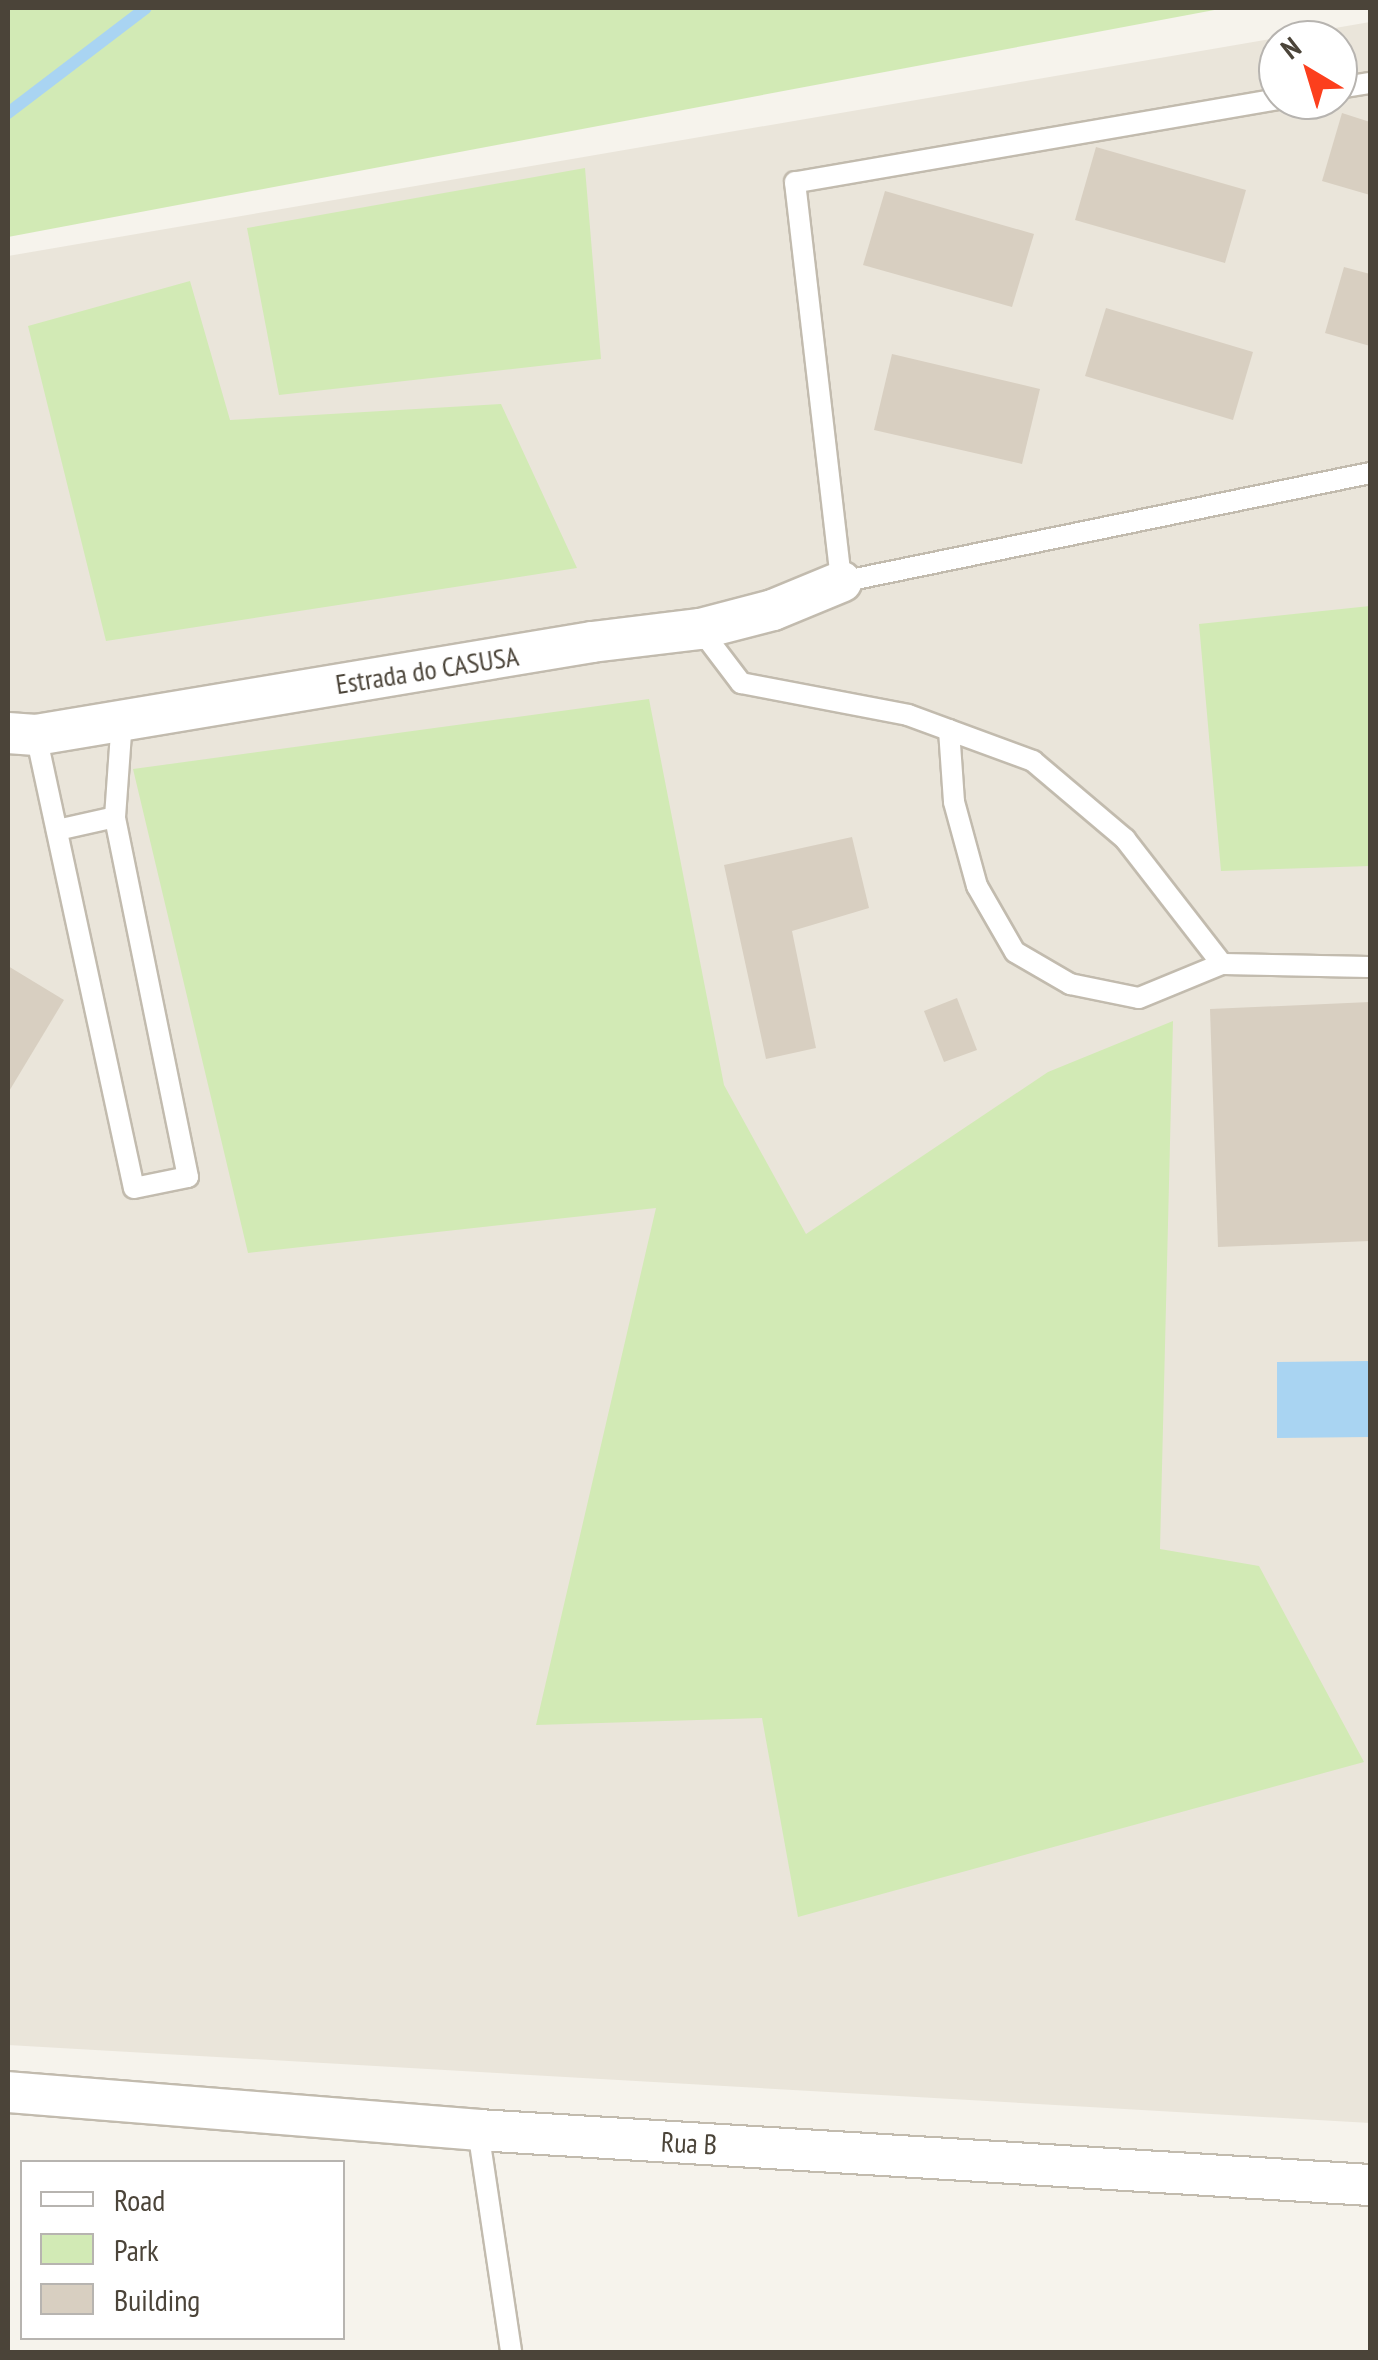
<!DOCTYPE html>
<html>
<head>
<meta charset="utf-8">
<style>
  body { margin:0 }
  #map { position:relative; width:1378px; height:2360px; overflow:hidden; background:#f6f3ec; font-family:"PT Sans Narrow",sans-serif }
  div>[style] { position:absolute }
  .residential>* { inset:0; background:#eae5da }
  .green>* { inset:0; background:#d2eab5 }
  .water>* { inset:0; background:#a9d4f2 }
  .stream>* { height:12px; margin:-6px; padding:0 6px; transform-origin:6px; border-radius:6px; background:#a9d4f2 }
  .building>* { inset:0; background:#d8cfc1 }
  .roads { filter:drop-shadow(2px 0 #c2bbae) drop-shadow(-2px 0 #c2bbae) drop-shadow(0 2px #c2bbae) drop-shadow(0 -2px #c2bbae) }
  .service>* { height:20px; margin:-10px; padding:0 10px; transform-origin:10px; border-radius:10px; background:#fff }
  .minor>* { height:40px; margin:-20px; padding:0 20px; transform-origin:20px; border-radius:20px; background:#fff }
  span { translate:-50% -50%; white-space:nowrap; text-align:center; line-height:1.15; -webkit-text-stroke:8px #fff; paint-order:stroke }
  .street-label { font-size:28px; color:#4b4439 }
  .frame { position:absolute; inset:0; border:10px solid #4b4439; pointer-events:none }
  .legend { position:absolute; left:20px; top:2160px; width:325px; height:180px; box-sizing:border-box; background:#fff; border:2px solid #b7b4b0; margin:0; padding:12px 18px; list-style:none; font-size:30px; color:#4b4439 }
  .legend li { display:flex; align-items:center; gap:20px; height:50px }
  .legend b { width:50px; border:2px solid #b7b4b0 }
  .north { position:absolute; left:1258px; top:20px; width:100px; height:100px; box-sizing:border-box; background:#fff; border:2px solid #b7b4b0; border-radius:50%; rotate:322deg; font-size:28px; font-weight:700; line-height:40px; text-align:center; color:#4b4439 }
  .north::after { content:''; display:block; margin:auto; width:35px; height:45px; background:#fc3f1d; clip-path:polygon(50% 0,100% 100%,50% 72%,0 100%) }
</style>
</head>
<body>
<div id="map">
  <div class="residential">
    <i style="clip-path:polygon(evenodd,1370px 22px,1370px 2123px,8px 2045px,8px 256px,1370px 22px,1278px 40px,1338px 40px,1338px 100px,1278px 100px,1278px 40px)"></i>
  </div>
  <div class="green">
    <i style="clip-path:polygon(8px 8px,1225px 8px,8px 237px)"></i>
    <i style="clip-path:polygon(585px 168px,601px 359px,279px 395px,247px 228px)"></i>
    <i style="clip-path:polygon(190px 281px,230px 420px,501px 404px,577px 568px,106px 641px,28px 326px)"></i>
    <i style="clip-path:polygon(1370px 606px,1370px 866px,1221px 871px,1199px 624px)"></i>
    <i style="clip-path:polygon(649px 699px,724px 1085px,806px 1234px,1048px 1072px,1173px 1021px,1160px 1549px,1259px 1566px,1364px 1762px,798px 1917px,762px 1718px,536px 1725px,656px 1208px,248px 1253px,133px 769px)"></i>
  </div>
  <div class="water">
    <i style="clip-path:polygon(1370px 1361px,1370px 1437px,1277px 1438px,1277px 1362px)"></i>
  </div>
  <div class="stream">
    <i style="left:8px;top:113px;width:173px;rotate:-37.3deg"></i>
  </div>
  <div class="building">
    <i style="clip-path:polygon(1342px 113px,1370px 122px,1370px 195px,1322px 181px)"></i>
    <i style="clip-path:polygon(1096px 147px,1246px 190px,1225px 263px,1075px 220px)"></i>
    <i style="clip-path:polygon(885px 191px,1034px 234px,1012px 307px,863px 265px)"></i>
    <i style="clip-path:polygon(1344px 267px,1370px 274px,1370px 346px,1325px 333px)"></i>
    <i style="clip-path:polygon(1106px 308px,1253px 352px,1233px 420px,1085px 376px)"></i>
    <i style="clip-path:polygon(892px 354px,1040px 389px,1022px 464px,874px 430px)"></i>
    <i style="clip-path:polygon(852px 837px,869px 908px,792px 931px,816px 1048px,766px 1059px,724px 865px)"></i>
    <i style="clip-path:polygon(8px 966px,64px 1000px,8px 1093px)"></i>
    <i style="clip-path:polygon(957px 998px,977px 1050px,944px 1062px,924px 1011px)"></i>
    <i style="clip-path:polygon(1370px 1002px,1370px 1241px,1218px 1247px,1210px 1009px)"></i>
  </div>
  <div class="roads">
    <div class="service">
      <i style="left:1338px;top:88px;width:32px;rotate:-9deg"></i>
      <i style="left:1278px;top:99px;width:490px;rotate:170.2deg"></i>
      <i style="left:795px;top:182px;width:403px;rotate:83.4deg"></i>
      <i style="left:841px;top:582px;width:540px;rotate:-11.64deg"></i>
      <i style="left:700px;top:629px;width:68px;rotate:52.8deg"></i>
      <i style="left:741px;top:683px;width:170px;rotate:10.8deg"></i>
      <i style="left:908px;top:715px;width:133px;rotate:20.2deg"></i>
      <i style="left:1033px;top:761px;width:121px;rotate:40.3deg"></i>
      <i style="left:1125px;top:839px;width:158px;rotate:52.2deg"></i>
      <i style="left:1222px;top:964px;width:148px;rotate:1.2deg"></i>
      <i style="left:949px;top:730px;width:72px;rotate:86deg"></i>
      <i style="left:954px;top:802px;width:87px;rotate:74.7deg"></i>
      <i style="left:977px;top:886px;width:76px;rotate:60.1deg"></i>
      <i style="left:1015px;top:952px;width:64px;rotate:30.2deg"></i>
      <i style="left:1070px;top:984px;width:70px;rotate:11.5deg"></i>
      <i style="left:1139px;top:998px;width:90px;rotate:-22.3deg"></i>
      <i style="left:36px;top:735px;width:463px;rotate:77.8deg"></i>
      <i style="left:134px;top:1188px;width:55px;rotate:-11.5deg"></i>
      <i style="left:188px;top:1177px;width:367px;rotate:-101.5deg"></i>
      <i style="left:115px;top:817px;width:97px;rotate:-85.9deg"></i>
      <i style="left:57px;top:830px;width:59px;rotate:-12.6deg"></i>
      <i style="left:478px;top:2130px;width:224px;rotate:81.5deg"></i>
    </div>
    <div class="minor">
      <i style="left:8px;top:733px;width:28px;rotate:4deg"></i>
      <i style="left:36px;top:735px;width:564px;rotate:-9.5deg"></i>
      <i style="left:592px;top:642px;width:109px;rotate:-6.9deg"></i>
      <i style="left:700px;top:629px;width:75px;rotate:-14.6deg"></i>
      <i style="left:773px;top:610px;width:74px;rotate:-22.4deg"></i>
      <i style="left:8px;top:2092px;width:472px;rotate:4.6deg"></i>
      <i style="left:478px;top:2130px;width:894px;rotate:3.53deg"></i>
    </div>
  </div>
  <div class="street-label">
    <span style="left:427px;top:670px;rotate:-9deg">Estrada do CASUSA</span>
    <span style="left:689px;top:2143px;rotate:3deg">Rua B</span>
  </div>
  <div class="frame"></div>
  <ul class="legend">
  <li><b style="height:12px;background:#fff"></b>Road</li>
  <li><b style="height:28px;background:#d2eab5"></b>Park</li>
  <li><b style="height:28px;background:#d8cfc1"></b>Building</li>
  </ul>
  <div class="north">N</div>
</div>
</body>
</html>
